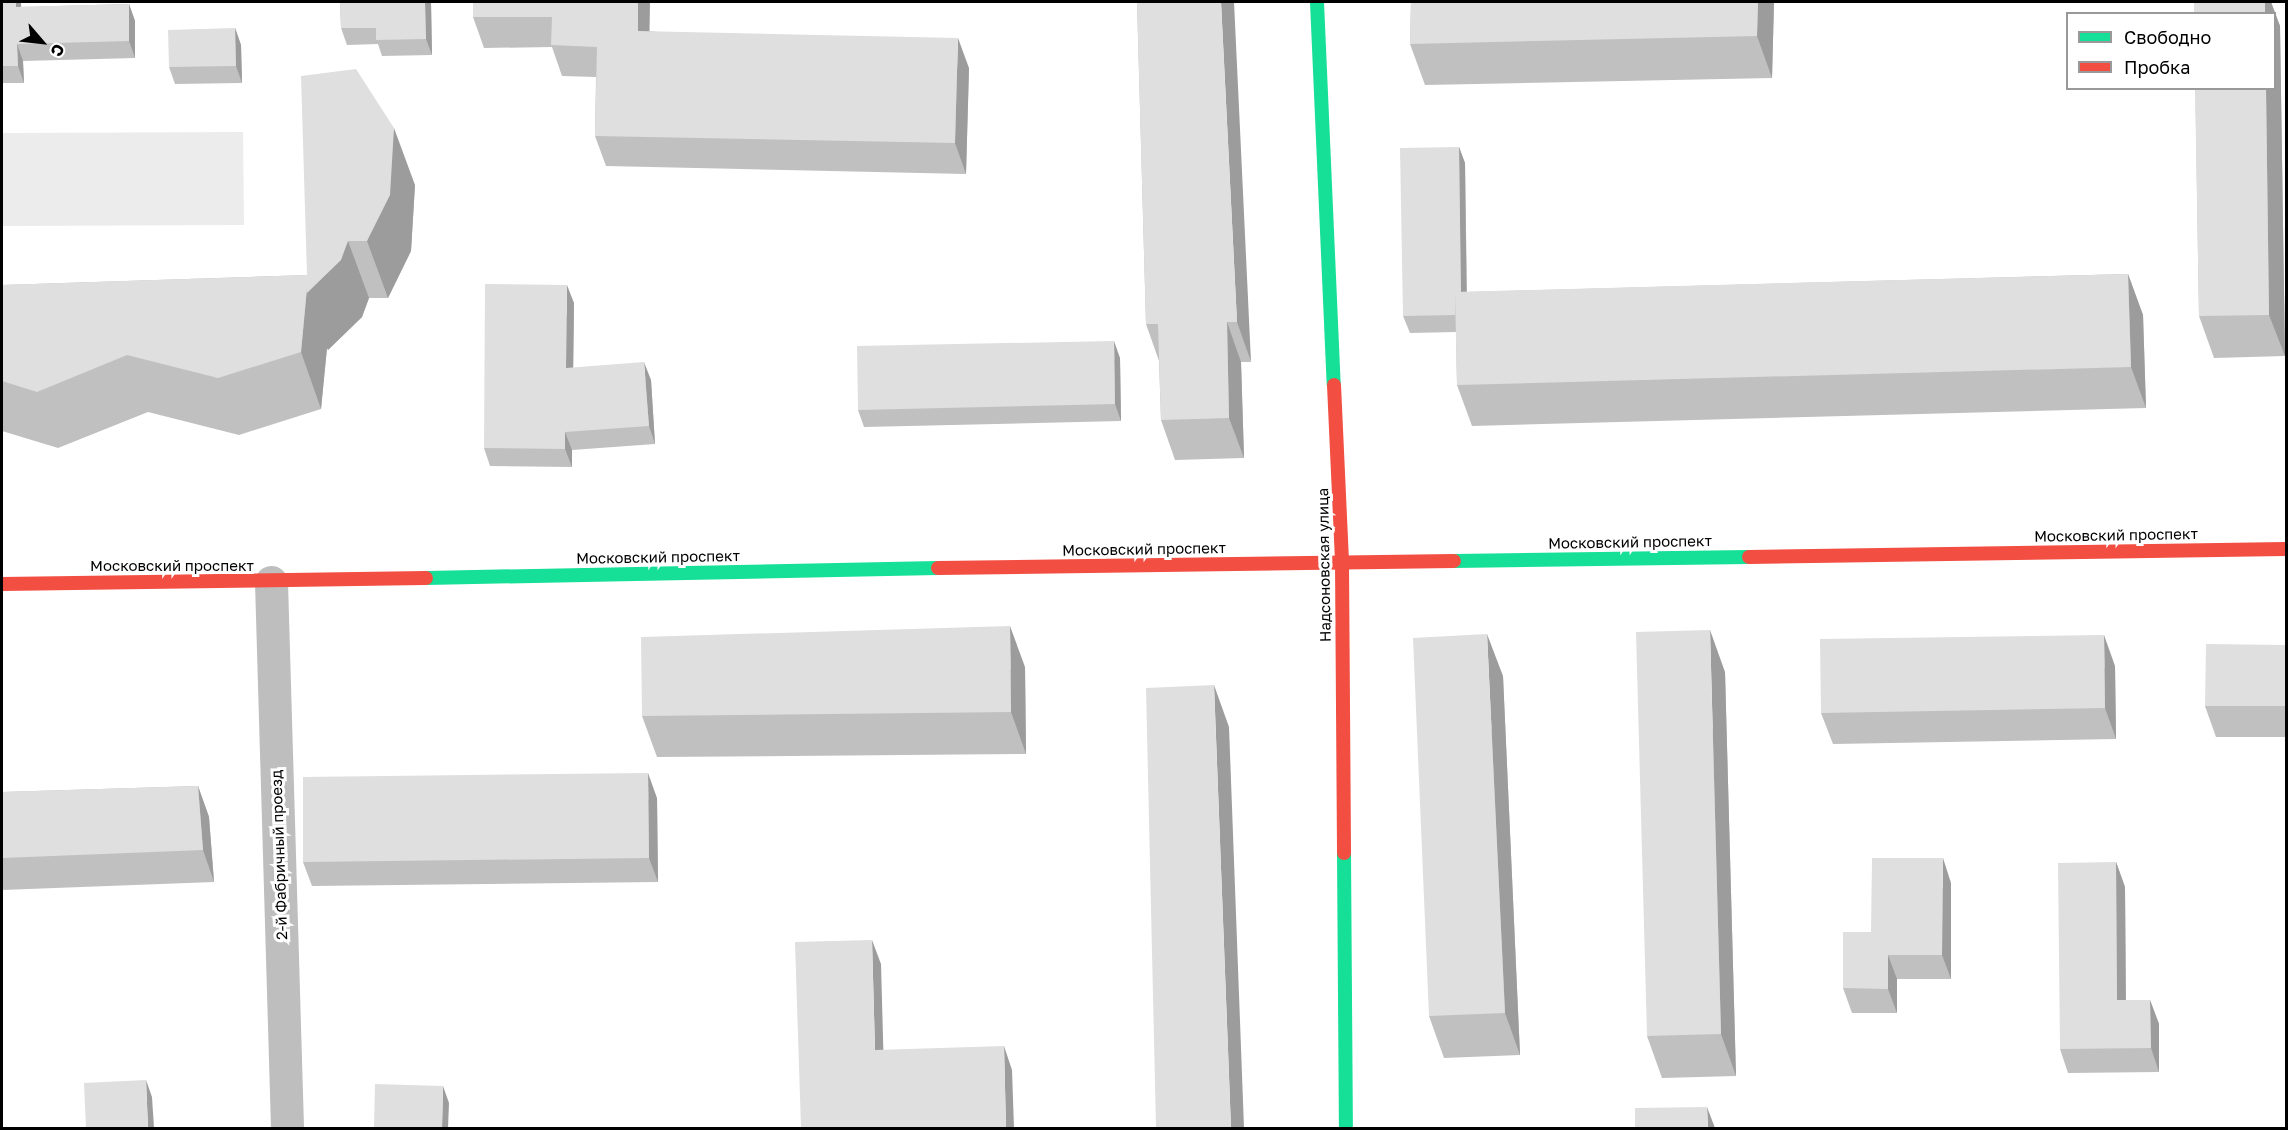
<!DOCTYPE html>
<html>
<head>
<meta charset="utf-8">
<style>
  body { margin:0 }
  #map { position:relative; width:2288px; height:1130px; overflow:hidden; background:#fff; font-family:"Golos Text",sans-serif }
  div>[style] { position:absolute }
  .green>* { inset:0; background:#ececec }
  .street>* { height:33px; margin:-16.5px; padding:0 16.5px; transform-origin:16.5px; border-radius:16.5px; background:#bebebe }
  .fast>* { height:14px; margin:-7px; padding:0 7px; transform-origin:7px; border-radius:7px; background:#16e098 }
  .jam>* { height:14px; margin:-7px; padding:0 7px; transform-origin:7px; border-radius:7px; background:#f24e42 }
  .wall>* { inset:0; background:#c0c0c0 }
  .shaded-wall>* { inset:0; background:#9c9c9c }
  .building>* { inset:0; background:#dfdfdf }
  span { translate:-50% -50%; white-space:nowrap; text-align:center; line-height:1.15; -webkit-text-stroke:6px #fff; paint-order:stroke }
  .street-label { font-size:15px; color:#000 }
  .frame { position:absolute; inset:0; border:3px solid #000; pointer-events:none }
  .legend { position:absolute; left:2066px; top:12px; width:210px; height:78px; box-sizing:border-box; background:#fff; border:2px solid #999; margin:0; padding:8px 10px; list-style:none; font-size:18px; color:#000 }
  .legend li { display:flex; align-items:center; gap:12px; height:30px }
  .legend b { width:30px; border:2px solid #999 }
  .north { position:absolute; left:12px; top:12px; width:60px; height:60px; -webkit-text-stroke:4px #fff; paint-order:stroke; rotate:118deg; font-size:16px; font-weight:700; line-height:24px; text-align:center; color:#000 }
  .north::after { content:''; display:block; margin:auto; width:21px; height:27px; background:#000; clip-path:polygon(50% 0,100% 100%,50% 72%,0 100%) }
</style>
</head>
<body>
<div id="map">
  <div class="green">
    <i style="clip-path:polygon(243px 132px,244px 225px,2px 226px,2px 133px)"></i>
  </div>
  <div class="street">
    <i style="left:271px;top:582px;width:546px;rotate:88.32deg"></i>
  </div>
  <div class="fast">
    <i style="left:1317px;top:2px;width:383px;rotate:87.5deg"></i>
    <i style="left:1454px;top:561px;width:295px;rotate:-0.8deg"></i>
    <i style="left:426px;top:578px;width:512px;rotate:-1.12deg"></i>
    <i style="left:1344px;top:853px;width:275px;rotate:89.6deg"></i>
  </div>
  <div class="jam">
    <i style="left:1334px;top:385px;width:178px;rotate:87.4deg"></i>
    <i style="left:1342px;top:563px;width:290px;rotate:89.6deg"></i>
    <i style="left:1749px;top:557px;width:537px;rotate:-0.85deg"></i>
    <i style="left:938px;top:568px;width:516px;rotate:-0.78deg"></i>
    <i style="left:2px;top:584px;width:424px;rotate:-0.8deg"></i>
  </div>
  <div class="wall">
    <i style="clip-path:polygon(2px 2px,21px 7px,129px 4px,135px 21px,135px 58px,23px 61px,24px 83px,2px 83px)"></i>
    <i style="clip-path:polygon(340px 2px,431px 2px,432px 55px,382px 56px,378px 44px,347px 45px,341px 28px)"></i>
    <i style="clip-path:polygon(473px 2px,649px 31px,969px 68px,966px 174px,606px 166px,595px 136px,596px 77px,562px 76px,552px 47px,484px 48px,473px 17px)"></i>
    <i style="clip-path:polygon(1137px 2px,1251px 362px,1241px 362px,1244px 458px,1175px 460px,1161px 420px,1159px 361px,1146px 324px)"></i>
    <i style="clip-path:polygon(1411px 2px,1774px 2px,1772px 78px,1425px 85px,1410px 44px)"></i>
    <i style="clip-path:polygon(2194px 2px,2271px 2px,2280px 26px,2285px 356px,2214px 358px,2199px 316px)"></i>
    <i style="clip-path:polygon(235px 28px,241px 45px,242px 83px,175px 84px,169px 67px)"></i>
    <i style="clip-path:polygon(1459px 147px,1465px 163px,1467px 292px,2128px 274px,2143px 315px,2146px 408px,1472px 426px,1457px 385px,1456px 332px,1410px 333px,1403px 316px)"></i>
    <i style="clip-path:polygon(415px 185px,411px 251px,388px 298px,369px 298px,362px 317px,328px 350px,327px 348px,321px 409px,239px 435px,148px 412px,58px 448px,2px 431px,2px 285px,307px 275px)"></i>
    <i style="clip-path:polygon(574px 303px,573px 368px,651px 380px,655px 444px,572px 450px,572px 467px,490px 466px,484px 448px)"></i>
    <i style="clip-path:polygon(1120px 358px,1121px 421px,864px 427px,858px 410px)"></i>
    <i style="clip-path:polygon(2286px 645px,2286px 737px,2216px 737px,2205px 706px)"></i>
    <i style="clip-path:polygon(2115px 666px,2116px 739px,1833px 744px,1821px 713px)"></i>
    <i style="clip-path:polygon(1025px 667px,1026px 754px,657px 757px,642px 716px)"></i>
    <i style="clip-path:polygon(1725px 672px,1736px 1076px,1662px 1078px,1647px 1036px)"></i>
    <i style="clip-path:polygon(1503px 676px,1520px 1055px,1444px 1058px,1429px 1016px)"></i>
    <i style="clip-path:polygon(198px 786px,209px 817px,214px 882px,2px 890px,2px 792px)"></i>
    <i style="clip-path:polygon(657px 798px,658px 882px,312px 886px,303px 862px)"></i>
    <i style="clip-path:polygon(2116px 862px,2125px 887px,2126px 1000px,2150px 1000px,2159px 1024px,2159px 1072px,2068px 1073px,2060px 1049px)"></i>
    <i style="clip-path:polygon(1951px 883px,1951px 979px,1897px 979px,1897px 1013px,1852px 1013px,1843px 988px,1871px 932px)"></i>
  </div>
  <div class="shaded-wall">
    <i style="clip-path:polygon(16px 2px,21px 2px,22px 24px,16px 7px)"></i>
    <i style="clip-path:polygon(425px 2px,431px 2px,432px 55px,426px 39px)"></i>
    <i style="clip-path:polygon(638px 2px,650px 2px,649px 61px,638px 31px)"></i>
    <i style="clip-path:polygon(1221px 2px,1234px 2px,1251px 362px,1237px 322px)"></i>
    <i style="clip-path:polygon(1758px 2px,1774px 2px,1772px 78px,1757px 36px)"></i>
    <i style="clip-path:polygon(2265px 2px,2271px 2px,2280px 26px,2285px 356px,2269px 315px,2266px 88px,2274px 88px,2274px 14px,2265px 14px)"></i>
    <i style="clip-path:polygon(129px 4px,135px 21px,135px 58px,129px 41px)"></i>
    <i style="clip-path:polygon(235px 28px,241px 45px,242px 83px,236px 66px)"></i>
    <i style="clip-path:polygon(958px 38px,969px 68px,966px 174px,955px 143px)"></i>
    <i style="clip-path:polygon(17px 44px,23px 61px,24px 83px,18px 66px)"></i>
    <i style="clip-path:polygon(394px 128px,415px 185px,411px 251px,388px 298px,367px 241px)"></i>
    <i style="clip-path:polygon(1459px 147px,1465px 163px,1467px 332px,1461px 315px)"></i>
    <i style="clip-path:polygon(348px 241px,369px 298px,362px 317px,328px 350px,327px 348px,321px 409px,301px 352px,307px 288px)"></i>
    <i style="clip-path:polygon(2128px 274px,2143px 315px,2146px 408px,2131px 367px)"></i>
    <i style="clip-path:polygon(567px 285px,574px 303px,573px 386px,566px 368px)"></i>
    <i style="clip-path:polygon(1227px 322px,1241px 362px,1244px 458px,1229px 418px)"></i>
    <i style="clip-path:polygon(1114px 341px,1120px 358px,1121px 421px,1115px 404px)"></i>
    <i style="clip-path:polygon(644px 362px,651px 380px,655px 444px,649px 426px)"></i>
    <i style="clip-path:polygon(565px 432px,572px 450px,572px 467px,565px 449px)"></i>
    <i style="clip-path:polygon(1010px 626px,1025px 667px,1026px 754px,1011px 712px)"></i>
    <i style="clip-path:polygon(1710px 630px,1725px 672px,1736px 1076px,1721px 1034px)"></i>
    <i style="clip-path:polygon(1487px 634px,1503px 676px,1520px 1055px,1505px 1013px)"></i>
    <i style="clip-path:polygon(2104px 635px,2115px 666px,2116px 739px,2105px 708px)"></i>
    <i style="clip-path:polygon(1214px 685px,1229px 727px,1244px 1128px,1231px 1128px)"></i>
    <i style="clip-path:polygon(648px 773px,657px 798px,658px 882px,649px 858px)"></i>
    <i style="clip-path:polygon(198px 786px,209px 817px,214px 882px,203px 850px)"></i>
    <i style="clip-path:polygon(1943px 858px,1951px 883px,1951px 979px,1942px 955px)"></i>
    <i style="clip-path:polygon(2116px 862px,2125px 887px,2126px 1025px,2117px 1000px)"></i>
    <i style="clip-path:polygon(872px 940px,881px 964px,884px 1074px,875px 1050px)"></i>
    <i style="clip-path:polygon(1888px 955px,1897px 979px,1897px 1013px,1888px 989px)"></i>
    <i style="clip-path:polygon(2150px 1000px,2159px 1024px,2159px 1072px,2151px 1048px)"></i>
    <i style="clip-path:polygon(1004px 1046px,1012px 1070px,1014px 1128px,1006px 1128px)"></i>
    <i style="clip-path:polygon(146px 1080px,152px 1097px,154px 1128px,148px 1128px)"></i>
    <i style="clip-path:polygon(443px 1086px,449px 1103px,448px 1128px,442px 1128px)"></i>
    <i style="clip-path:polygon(1707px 1107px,1715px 1128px,1708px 1128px)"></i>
  </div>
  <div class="building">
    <i style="clip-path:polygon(2px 2px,16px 2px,16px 7px,129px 4px,129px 41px,17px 44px,18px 66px,2px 66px)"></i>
    <i style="clip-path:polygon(340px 2px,425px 2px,426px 39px,376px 40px,376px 28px,341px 28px)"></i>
    <i style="clip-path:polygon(473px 2px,638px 2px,638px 31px,958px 38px,955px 143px,595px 136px,597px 47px,551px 45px,552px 17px,473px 17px)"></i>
    <i style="clip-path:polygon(1137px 2px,1221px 2px,1237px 322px,1227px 322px,1229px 418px,1161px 420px,1158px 324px,1146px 324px)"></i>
    <i style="clip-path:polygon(1411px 2px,1758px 2px,1757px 36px,1410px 44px)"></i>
    <i style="clip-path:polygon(2194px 2px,2265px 2px,2265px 14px,2194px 14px)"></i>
    <i style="clip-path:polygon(235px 28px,236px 66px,169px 67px,168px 30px)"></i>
    <i style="clip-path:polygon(356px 69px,394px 128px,390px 195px,367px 241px,348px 241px,341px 260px,307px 293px,307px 288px,301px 352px,218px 378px,127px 355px,37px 392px,2px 381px,2px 285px,307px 275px,301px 76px)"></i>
    <i style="clip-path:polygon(2195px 88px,2266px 88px,2269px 315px,2199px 316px)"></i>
    <i style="clip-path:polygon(1459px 147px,1461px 292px,1455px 292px,1455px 315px,1403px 316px,1400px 148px)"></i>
    <i style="clip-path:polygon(2128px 274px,2131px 367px,1457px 385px,1455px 292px)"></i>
    <i style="clip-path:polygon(485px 284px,567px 285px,566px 368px,644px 362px,649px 426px,565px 432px,565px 449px,484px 448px)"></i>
    <i style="clip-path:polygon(1114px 341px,1115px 404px,858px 410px,857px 346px)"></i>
    <i style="clip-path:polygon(1010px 626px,1011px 712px,642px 716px,641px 637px)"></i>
    <i style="clip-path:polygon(1710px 630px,1721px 1034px,1647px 1036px,1636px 632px)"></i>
    <i style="clip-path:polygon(1487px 634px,1505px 1013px,1429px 1016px,1413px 638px)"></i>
    <i style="clip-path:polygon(2104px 635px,2105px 708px,1821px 713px,1820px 639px)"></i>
    <i style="clip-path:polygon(2206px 644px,2286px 645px,2286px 706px,2205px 706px)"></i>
    <i style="clip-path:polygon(1214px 685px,1231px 1128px,1156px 1128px,1146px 688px)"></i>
    <i style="clip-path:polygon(648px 773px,649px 858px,303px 862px,303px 777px)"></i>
    <i style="clip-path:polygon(198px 786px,203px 850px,2px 858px,2px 792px)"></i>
    <i style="clip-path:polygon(1872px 858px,1943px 858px,1942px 955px,1888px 955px,1888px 989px,1843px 988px,1843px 932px,1871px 932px)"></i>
    <i style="clip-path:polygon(2116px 862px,2117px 1000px,2150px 1000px,2151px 1048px,2060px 1049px,2058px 863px)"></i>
    <i style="clip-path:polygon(872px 940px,875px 1050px,1004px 1046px,1006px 1128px,801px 1128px,795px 942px)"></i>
    <i style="clip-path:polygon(146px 1080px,148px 1128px,86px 1128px,84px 1083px)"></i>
    <i style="clip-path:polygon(375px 1084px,443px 1086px,442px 1128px,374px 1128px)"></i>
    <i style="clip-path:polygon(1707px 1107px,1708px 1128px,1635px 1128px,1635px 1108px)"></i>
  </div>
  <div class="street-label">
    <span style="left:2116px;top:535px;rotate:-1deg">Московский проспект</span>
    <span style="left:1630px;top:542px;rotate:-1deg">Московский проспект</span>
    <span style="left:1144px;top:549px;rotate:-1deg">Московский проспект</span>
    <span style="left:658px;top:557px;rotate:-1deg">Московский проспект</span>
    <span style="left:1324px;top:565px;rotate:-91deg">Надсоновская улица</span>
    <span style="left:172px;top:566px">Московский проспект</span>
    <span style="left:279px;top:855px;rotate:-92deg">2-й Фабричный проезд</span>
  </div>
  <div class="frame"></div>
  <ul class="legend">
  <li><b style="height:8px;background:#16e098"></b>Свободно</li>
  <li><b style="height:8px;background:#f24e42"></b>Пробка</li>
  </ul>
  <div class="north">С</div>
</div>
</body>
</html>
